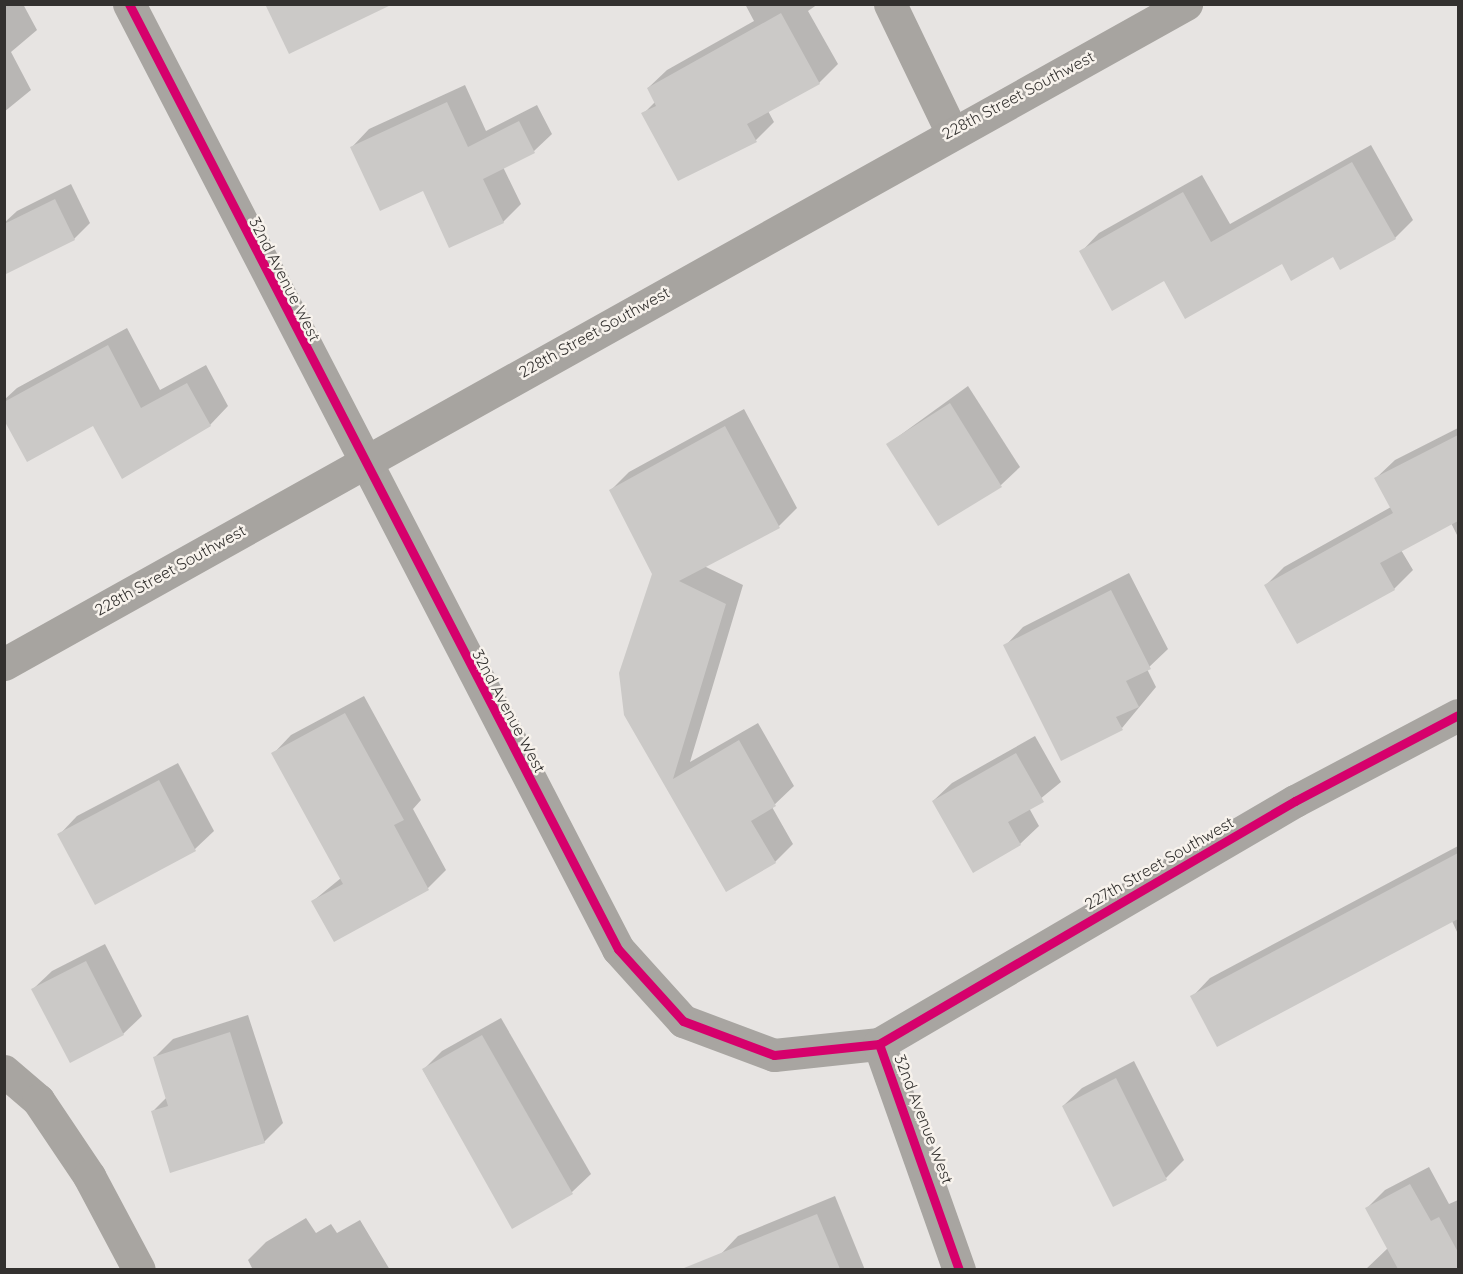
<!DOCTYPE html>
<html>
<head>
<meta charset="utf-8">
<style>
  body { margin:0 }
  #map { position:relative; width:1463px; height:1274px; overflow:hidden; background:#e7e4e2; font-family:Quicksand,sans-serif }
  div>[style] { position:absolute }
  .shadow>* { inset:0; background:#0003 }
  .building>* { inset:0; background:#cbc9c7 }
  .minor>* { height:33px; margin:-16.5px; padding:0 16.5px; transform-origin:16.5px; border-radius:16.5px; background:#a8a5a1 }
  .secondary>* { height:33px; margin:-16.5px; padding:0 16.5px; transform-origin:16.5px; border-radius:16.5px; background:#a7a4a0 }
  .cycleway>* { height:9px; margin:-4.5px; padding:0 4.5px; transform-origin:4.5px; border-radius:4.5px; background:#d6006c }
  span { translate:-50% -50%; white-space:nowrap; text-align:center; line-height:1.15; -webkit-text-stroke:5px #f7f2ec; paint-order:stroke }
  .street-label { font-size:16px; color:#33312f }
  .frame { position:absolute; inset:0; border:6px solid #33312f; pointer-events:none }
</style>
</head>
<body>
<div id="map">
  <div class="shadow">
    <i style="clip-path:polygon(4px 4px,23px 4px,37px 30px,11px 52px,31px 90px,4px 112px)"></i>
    <i style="clip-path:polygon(745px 4px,818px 4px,808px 11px,838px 64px,819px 83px,768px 111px,774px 122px,756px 140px,679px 179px,643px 114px,656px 101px,648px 88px,667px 70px,754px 21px)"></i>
    <i style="clip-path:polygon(465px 85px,486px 131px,537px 105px,552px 134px,534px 151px,503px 167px,521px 204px,503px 222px,352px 147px,369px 129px)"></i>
    <i style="clip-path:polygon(1371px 145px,1413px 220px,1395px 238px,1334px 255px,1165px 279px,1081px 252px,1099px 233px,1202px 175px,1230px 224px)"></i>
    <i style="clip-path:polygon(71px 184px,90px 223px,74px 239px,21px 265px,4px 223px,17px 211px)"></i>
    <i style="clip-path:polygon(127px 328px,160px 390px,206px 365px,228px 406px,210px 425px,4px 417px,4px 400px,17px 388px)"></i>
    <i style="clip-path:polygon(968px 386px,1020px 467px,1001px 485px,938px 524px,888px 444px)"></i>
    <i style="clip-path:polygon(744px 409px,797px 508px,779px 526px,704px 566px,743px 585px,690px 762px,758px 723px,794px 786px,772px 807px,793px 844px,775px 862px,726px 890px,625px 714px,654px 574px,611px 490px,629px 472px)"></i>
    <i style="clip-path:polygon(1458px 428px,1458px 537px,1451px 523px,1401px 550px,1413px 570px,1394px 589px,1297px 642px,1266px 585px,1284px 567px,1391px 507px,1376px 478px,1395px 460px)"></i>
    <i style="clip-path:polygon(1129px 573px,1168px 649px,1147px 669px,1156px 687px,1122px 728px,1005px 646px,1023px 627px)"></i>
    <i style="clip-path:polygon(364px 696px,421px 800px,413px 809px,446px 870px,428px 888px,313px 901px,341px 878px,273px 754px,291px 735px)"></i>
    <i style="clip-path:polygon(1035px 736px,1061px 782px,1029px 808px,1039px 826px,1020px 844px,933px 801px,952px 783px)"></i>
    <i style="clip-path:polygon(178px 763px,214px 831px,195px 849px,95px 903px,59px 835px,77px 816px)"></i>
    <i style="clip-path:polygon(1458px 846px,1458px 934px,1452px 921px,1192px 997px,1210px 978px)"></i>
    <i style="clip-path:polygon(105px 944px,142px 1016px,123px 1034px,33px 989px,52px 971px)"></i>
    <i style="clip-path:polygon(248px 1015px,283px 1123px,264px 1142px,152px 1112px,167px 1097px,154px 1058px,173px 1039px)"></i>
    <i style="clip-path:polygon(501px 1018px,591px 1174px,572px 1192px,513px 1227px,423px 1070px,442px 1051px)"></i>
    <i style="clip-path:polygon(1134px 1061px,1184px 1160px,1166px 1178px,1063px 1106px,1082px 1088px)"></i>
    <i style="clip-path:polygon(1429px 1167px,1449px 1204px,1458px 1200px,1458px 1270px,1365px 1270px,1388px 1248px,1367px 1208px,1385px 1190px)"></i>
    <i style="clip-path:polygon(835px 1196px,865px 1270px,726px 1270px,720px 1255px,738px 1236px)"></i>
    <i style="clip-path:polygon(306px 1218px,316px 1233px,331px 1224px,337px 1233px,360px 1220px,390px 1270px,253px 1270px,248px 1260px,266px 1242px)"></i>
  </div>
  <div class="building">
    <i style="clip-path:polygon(265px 4px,393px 4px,289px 54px)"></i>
    <i style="clip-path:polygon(781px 13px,820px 84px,747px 124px,757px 142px,678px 181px,641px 113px,656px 106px,647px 88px)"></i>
    <i style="clip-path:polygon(447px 102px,468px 147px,519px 121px,535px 153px,483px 179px,504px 223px,449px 248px,423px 191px,380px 211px,350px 147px)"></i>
    <i style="clip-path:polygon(1352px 162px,1396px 239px,1340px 270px,1333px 257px,1291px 281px,1282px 264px,1185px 319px,1164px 281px,1112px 311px,1079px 251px,1183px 192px,1211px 242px)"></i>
    <i style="clip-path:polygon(55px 199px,75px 240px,4px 275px,4px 224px)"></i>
    <i style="clip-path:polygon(108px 345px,141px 408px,187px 383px,211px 426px,122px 479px,93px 426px,27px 462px,4px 420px,4px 402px)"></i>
    <i style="clip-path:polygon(950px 403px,1002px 487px,938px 526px,886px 444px)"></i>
    <i style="clip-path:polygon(725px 426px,780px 528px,679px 581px,726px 604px,673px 779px,739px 740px,776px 806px,751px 821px,776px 863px,726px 892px,624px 715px,619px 673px,652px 574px,609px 490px)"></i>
    <i style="clip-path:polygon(1458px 435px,1458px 521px,1380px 563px,1395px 590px,1297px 644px,1264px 585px,1393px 513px,1374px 478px)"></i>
    <i style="clip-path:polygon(1111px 590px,1151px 669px,1126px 681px,1139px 707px,1116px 717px,1123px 730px,1061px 761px,1003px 645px)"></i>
    <i style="clip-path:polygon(345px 713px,404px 820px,394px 825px,429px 890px,334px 942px,311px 901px,343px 884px,271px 753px)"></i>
    <i style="clip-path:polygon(1016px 753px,1044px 802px,1008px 822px,1021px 845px,973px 873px,932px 801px)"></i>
    <i style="clip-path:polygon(159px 780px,196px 851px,95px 905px,57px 834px)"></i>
    <i style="clip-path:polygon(1458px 853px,1458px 919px,1217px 1047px,1190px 996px)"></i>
    <i style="clip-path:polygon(86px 961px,124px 1035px,70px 1063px,31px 989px)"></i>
    <i style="clip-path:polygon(230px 1032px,265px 1143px,170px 1173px,151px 1111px,168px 1106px,153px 1057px)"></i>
    <i style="clip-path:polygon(482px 1035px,573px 1194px,512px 1229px,422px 1069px)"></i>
    <i style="clip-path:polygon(1116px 1078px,1167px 1180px,1113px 1207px,1062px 1106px)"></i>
    <i style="clip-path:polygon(1410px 1184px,1431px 1221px,1439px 1217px,1458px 1252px,1458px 1269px,1398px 1269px,1365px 1208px)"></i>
    <i style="clip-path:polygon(817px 1214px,840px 1269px,684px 1269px,684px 1268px)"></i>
  </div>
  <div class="minor">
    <i style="left:129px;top:4px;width:1064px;rotate:62.64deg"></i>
    <i style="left:618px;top:949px;width:97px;rotate:47.9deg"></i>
    <i style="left:683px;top:1021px;width:97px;rotate:20.5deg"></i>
    <i style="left:774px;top:1055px;width:106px;rotate:-6deg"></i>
    <i style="left:879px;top:1044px;width:240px;rotate:70.5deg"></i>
    <i style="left:890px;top:4px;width:141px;rotate:64.3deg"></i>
    <i style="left:879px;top:1044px;width:482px;rotate:-30.3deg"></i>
    <i style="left:1295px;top:801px;width:184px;rotate:-27.8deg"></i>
    <i style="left:4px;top:1071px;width:45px;rotate:40.5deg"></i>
    <i style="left:38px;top:1100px;width:92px;rotate:56.1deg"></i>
    <i style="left:89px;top:1176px;width:106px;rotate:62deg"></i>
  </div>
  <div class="secondary">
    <i style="left:4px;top:664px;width:1354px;rotate:-29.18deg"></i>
  </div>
  <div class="cycleway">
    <i style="left:129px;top:4px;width:1064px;rotate:62.64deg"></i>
    <i style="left:618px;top:949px;width:97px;rotate:47.9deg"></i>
    <i style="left:683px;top:1021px;width:97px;rotate:20.5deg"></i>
    <i style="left:774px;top:1055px;width:106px;rotate:-6deg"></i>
    <i style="left:879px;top:1044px;width:240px;rotate:70.5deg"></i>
    <i style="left:879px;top:1044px;width:482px;rotate:-30.3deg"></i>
    <i style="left:1295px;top:801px;width:184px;rotate:-27.8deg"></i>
  </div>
  <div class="street-label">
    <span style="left:1018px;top:95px;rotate:-28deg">228th Street Southwest</span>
    <span style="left:285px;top:279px;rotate:63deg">32nd Avenue West</span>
    <span style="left:594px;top:332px;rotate:-29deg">228th Street Southwest</span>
    <span style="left:170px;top:570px;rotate:-29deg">228th Street Southwest</span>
    <span style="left:509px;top:711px;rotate:62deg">32nd Avenue West</span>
    <span style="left:1159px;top:863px;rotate:-30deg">227th Street Southwest</span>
    <span style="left:924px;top:1119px;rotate:69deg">32nd Avenue West</span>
  </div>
  <div class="frame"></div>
</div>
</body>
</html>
